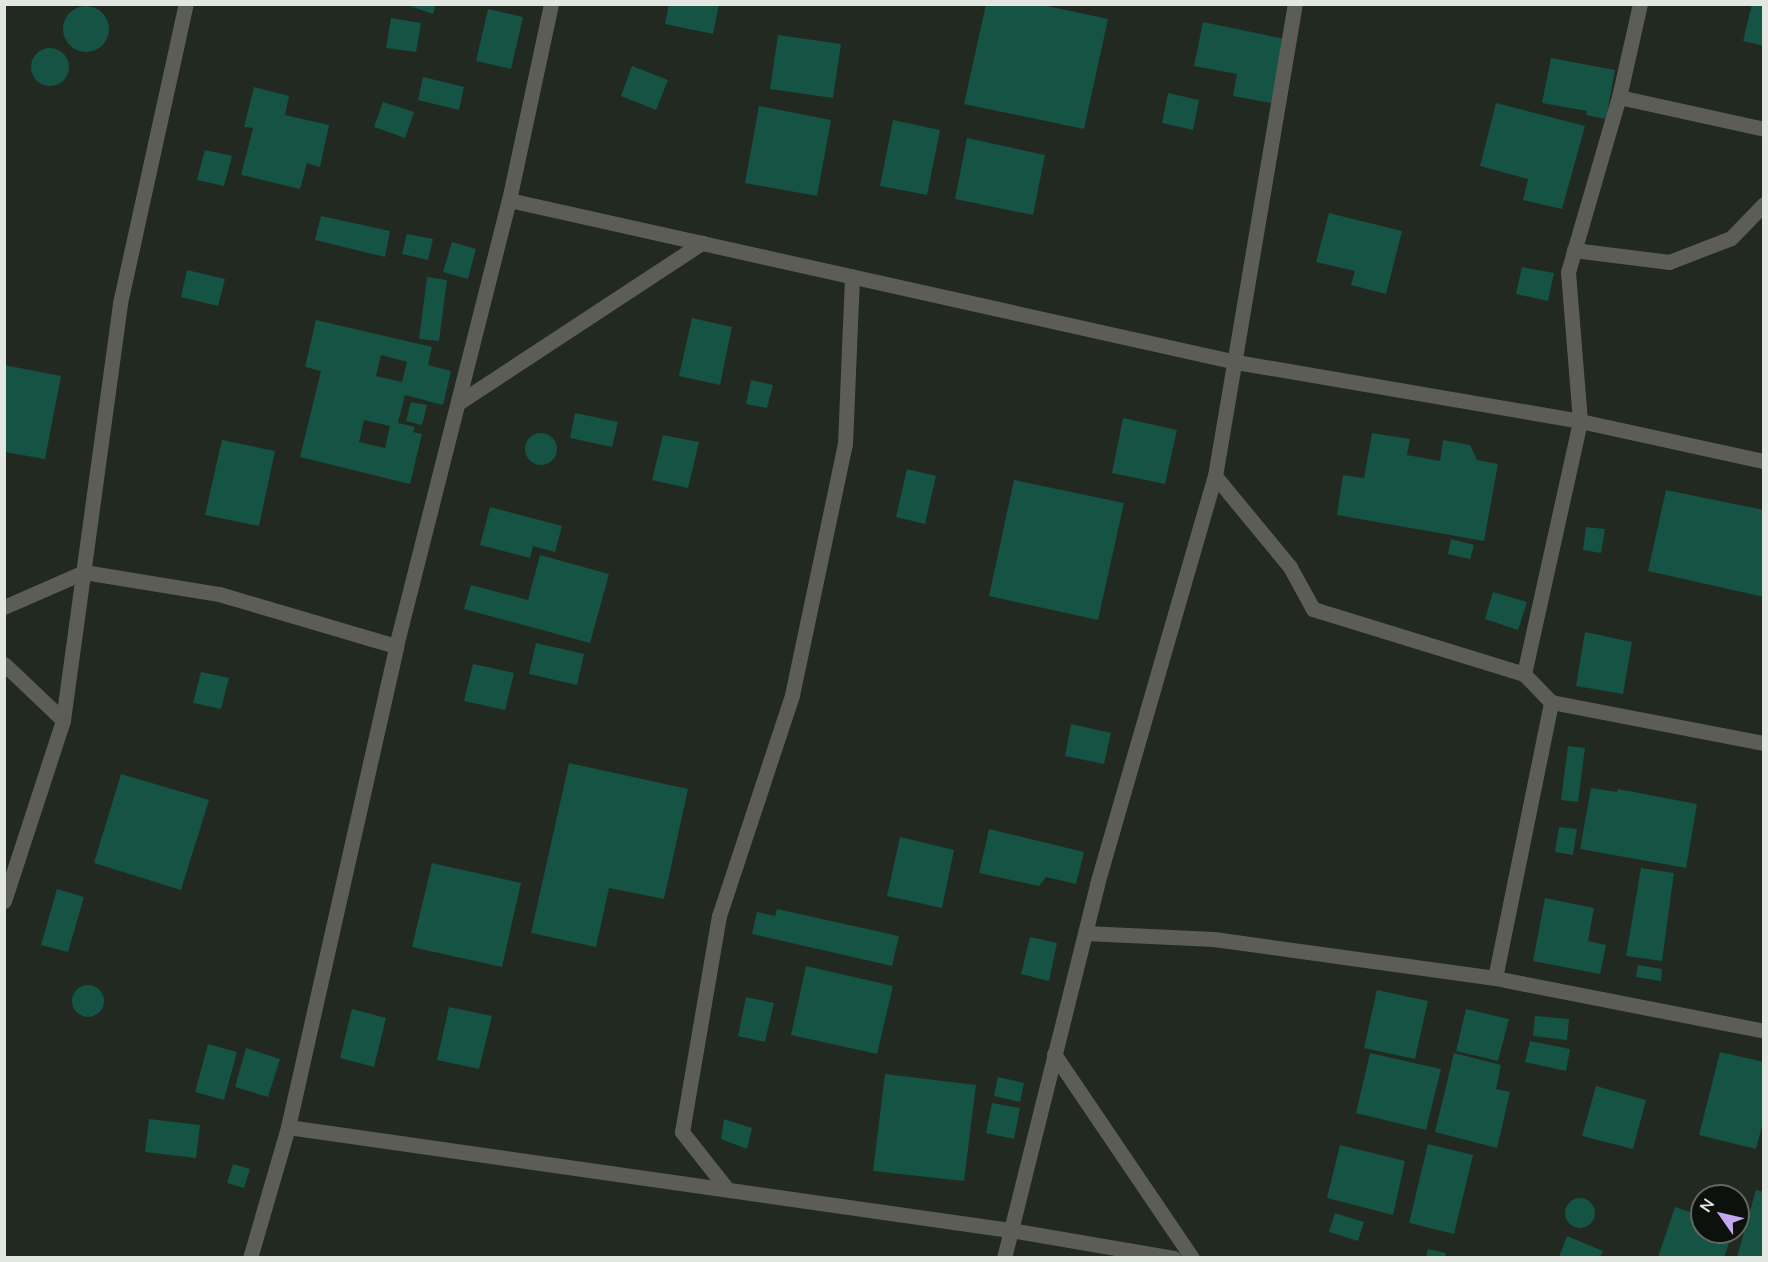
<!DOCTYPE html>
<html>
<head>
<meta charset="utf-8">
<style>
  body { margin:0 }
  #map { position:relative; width:1768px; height:1262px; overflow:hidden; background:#212920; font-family:Mulish,sans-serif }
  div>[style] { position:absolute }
  .building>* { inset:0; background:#155345 }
  .round { border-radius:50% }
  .minor>* { height:15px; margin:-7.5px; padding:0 7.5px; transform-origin:7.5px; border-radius:7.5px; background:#5d5d57 }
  span { translate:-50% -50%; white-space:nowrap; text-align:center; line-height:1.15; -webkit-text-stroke:4.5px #0d110c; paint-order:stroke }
  .frame { position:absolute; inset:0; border:6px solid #e2e8e1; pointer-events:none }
  .north { position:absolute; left:1690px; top:1184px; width:60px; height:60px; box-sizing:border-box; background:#0d110c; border:2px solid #626761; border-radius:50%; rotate:304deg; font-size:16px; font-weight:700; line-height:24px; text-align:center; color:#e2e8e1 }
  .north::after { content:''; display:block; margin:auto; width:21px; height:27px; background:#c5a7f1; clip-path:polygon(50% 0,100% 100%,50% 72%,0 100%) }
</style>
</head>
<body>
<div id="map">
  <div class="building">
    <i style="clip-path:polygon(404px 4px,436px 4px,433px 14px)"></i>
    <i style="clip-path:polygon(669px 4px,719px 4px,713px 34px,665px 24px)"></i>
    <i style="clip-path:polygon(986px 4px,1038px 4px,1108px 19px,1084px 129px,964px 104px)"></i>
    <i style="clip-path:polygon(1752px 4px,1764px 4px,1764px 46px,1743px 41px)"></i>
    <i class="round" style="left:63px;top:6px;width:46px;height:46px"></i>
    <i style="clip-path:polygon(488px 9px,523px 17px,511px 69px,476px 61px)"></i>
    <i style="clip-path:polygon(391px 18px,421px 23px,416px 52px,386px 48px)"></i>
    <i style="clip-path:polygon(1203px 22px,1285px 39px,1271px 103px,1233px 96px,1237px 74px,1194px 66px)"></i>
    <i style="clip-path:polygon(778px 35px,841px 44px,833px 98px,770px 89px)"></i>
    <i class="round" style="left:31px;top:48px;width:38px;height:38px"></i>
    <i style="clip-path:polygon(1551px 58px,1615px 70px,1606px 119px,1586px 115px,1587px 111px,1542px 103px)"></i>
    <i style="clip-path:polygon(632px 66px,668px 80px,656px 110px,621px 96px)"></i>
    <i style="clip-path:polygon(423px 77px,464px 87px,459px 110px,418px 100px)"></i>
    <i style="clip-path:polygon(254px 87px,289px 96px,285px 115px,329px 125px,320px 167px,307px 163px,300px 189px,241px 175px,253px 128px,244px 127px)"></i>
    <i style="clip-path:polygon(1168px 93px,1199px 100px,1193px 130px,1162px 123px)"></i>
    <i style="clip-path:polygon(383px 102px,414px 112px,405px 138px,374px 127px)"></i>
    <i style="clip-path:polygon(1496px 103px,1585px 126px,1562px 209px,1523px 200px,1528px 179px,1480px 166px)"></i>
    <i style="clip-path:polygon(759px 106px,831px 120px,817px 196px,745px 183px)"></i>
    <i style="clip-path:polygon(893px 120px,940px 130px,927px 195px,880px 186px)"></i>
    <i style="clip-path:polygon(967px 138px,1045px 155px,1033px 215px,955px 199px)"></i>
    <i style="clip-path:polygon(205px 150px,232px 156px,224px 186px,197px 180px)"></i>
    <i style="clip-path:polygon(1329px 213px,1402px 231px,1386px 294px,1351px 285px,1355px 271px,1316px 262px)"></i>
    <i style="clip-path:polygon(321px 216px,390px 231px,385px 257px,315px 240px)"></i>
    <i style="clip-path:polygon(407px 234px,433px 239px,428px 260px,402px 254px)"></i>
    <i style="clip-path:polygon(452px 242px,476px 249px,468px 279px,443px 272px)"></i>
    <i style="clip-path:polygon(1522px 267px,1554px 273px,1548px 301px,1516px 294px)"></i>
    <i style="clip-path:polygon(187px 270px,225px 279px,218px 306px,181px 297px)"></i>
    <i style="clip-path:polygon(427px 277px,447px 280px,439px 341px,419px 339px)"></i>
    <i style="clip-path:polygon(692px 318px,732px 327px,720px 385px,679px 376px)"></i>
    <i style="clip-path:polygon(evenodd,316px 320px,432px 347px,428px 365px,451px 371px,443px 405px,405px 395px,398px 423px,415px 427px,413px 432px,422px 434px,410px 484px,300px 457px,321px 371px,305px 367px,316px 320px,381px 355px,407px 362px,402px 382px,376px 376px,381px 355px,316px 320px,364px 420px,390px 426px,385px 448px,359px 442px,364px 420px)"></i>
    <i style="clip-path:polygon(4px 365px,61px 376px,45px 459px,4px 452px)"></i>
    <i style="clip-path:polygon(751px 380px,773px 385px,767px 408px,746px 404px)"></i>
    <i style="clip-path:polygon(411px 402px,427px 405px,422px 425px,406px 421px)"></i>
    <i style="clip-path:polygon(575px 413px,618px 422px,612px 447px,570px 438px)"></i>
    <i style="clip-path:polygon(1123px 418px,1177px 430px,1165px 484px,1112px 473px)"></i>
    <i class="round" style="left:525px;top:433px;width:32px;height:32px"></i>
    <i style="clip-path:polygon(1372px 433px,1410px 439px,1407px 455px,1440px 461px,1443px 440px,1470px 445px,1477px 460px,1498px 464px,1484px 541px,1337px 515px,1343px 475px,1364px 478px)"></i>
    <i style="clip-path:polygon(663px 435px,699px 442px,688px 488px,652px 480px)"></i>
    <i style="clip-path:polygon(222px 440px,275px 451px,259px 526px,205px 515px)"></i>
    <i style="clip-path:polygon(907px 469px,936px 476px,925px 524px,896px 517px)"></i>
    <i style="clip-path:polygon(1014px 480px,1124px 503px,1098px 620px,989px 596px)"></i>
    <i style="clip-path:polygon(1666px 490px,1764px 510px,1764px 597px,1648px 571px)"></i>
    <i style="clip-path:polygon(490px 507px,562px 526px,555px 552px,533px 546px,530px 558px,480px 545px)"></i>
    <i style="clip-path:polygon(1586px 527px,1605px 529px,1601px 553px,1583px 550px)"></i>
    <i style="clip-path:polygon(1451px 539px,1474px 545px,1470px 559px,1448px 554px)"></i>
    <i style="clip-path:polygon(540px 555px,609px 574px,590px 643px,464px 609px,471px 585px,528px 600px)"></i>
    <i style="clip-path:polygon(1493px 592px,1527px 602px,1518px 630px,1485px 619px)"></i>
    <i style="clip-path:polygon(1585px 632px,1632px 642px,1623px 694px,1576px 686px)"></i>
    <i style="clip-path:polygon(536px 643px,584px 654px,577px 685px,529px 674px)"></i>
    <i style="clip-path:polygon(473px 664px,514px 673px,505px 710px,464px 701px)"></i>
    <i style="clip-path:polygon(201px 672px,229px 678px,221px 709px,193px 703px)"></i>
    <i style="clip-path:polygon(1071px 724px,1111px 733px,1104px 764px,1065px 756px)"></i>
    <i style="clip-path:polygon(1568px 746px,1585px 748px,1578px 802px,1561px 800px)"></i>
    <i style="clip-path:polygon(569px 763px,688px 789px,664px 899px,609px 888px,596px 947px,531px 933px)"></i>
    <i style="clip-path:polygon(121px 774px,209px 800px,181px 890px,94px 863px)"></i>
    <i style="clip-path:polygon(1591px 788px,1617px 792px,1618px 789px,1697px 804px,1686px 868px,1580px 849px)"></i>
    <i style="clip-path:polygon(1559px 827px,1577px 829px,1573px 855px,1555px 852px)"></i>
    <i style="clip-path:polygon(989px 829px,1084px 852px,1076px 884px,1046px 877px,1039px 886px,979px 873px)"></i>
    <i style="clip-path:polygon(900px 837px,954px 850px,942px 908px,887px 896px)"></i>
    <i style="clip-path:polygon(432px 863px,521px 883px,502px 967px,412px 947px)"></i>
    <i style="clip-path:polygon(1641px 868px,1674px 873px,1662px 961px,1626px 956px)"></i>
    <i style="clip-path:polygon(57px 889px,84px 897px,68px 952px,41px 945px)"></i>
    <i style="clip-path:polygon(1545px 898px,1594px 908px,1588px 941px,1606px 945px,1600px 974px,1533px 961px)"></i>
    <i style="clip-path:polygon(777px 909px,899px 936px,892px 966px,752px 934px,757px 912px,775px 916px)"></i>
    <i style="clip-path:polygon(1030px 937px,1057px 943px,1049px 981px,1021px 974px)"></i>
    <i style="clip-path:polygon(1638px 965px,1662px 969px,1661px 981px,1636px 977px)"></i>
    <i style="clip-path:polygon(806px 966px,893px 986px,877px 1054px,791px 1035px)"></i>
    <i class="round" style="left:72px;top:985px;width:32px;height:32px"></i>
    <i style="clip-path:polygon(1377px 990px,1428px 1001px,1415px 1059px,1364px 1048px)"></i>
    <i style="clip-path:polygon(746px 997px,774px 1003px,765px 1042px,738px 1036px)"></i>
    <i style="clip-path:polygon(449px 1007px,492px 1016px,479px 1069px,437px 1060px)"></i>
    <i style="clip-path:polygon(352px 1009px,386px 1018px,374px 1067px,340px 1058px)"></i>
    <i style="clip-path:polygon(1466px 1009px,1509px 1019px,1498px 1061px,1456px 1051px)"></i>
    <i style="clip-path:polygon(1535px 1016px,1569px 1019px,1567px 1040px,1533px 1036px)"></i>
    <i style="clip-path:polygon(1530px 1041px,1570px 1049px,1566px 1071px,1525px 1062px)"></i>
    <i style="clip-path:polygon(208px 1044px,237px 1052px,224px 1100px,195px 1092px)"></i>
    <i style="clip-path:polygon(246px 1048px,280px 1059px,268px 1097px,235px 1087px)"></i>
    <i style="clip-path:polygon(1720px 1052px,1764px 1062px,1764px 1118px,1756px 1149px,1699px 1135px)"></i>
    <i style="clip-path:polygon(1370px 1053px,1441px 1069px,1426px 1130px,1356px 1113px)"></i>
    <i style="clip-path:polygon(1454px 1053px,1501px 1065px,1496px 1089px,1510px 1092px,1497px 1148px,1435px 1132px)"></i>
    <i style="clip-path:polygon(885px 1074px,976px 1085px,964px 1181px,873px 1171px)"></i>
    <i style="clip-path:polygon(998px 1077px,1024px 1083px,1020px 1102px,994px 1096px)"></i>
    <i style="clip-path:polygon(1596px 1086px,1646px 1100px,1633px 1149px,1582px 1136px)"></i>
    <i style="clip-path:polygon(992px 1103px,1020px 1108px,1014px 1139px,986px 1133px)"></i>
    <i style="clip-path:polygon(149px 1119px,200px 1125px,196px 1158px,145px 1152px)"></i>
    <i style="clip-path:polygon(724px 1119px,752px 1128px,747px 1149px,721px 1139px)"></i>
    <i style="clip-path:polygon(1428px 1144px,1473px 1155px,1454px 1234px,1409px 1223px)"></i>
    <i style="clip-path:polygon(1340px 1145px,1405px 1161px,1393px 1215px,1327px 1198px)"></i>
    <i style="clip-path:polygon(233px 1164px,250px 1169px,244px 1188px,227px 1183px)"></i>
    <i style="clip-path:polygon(1756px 1190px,1764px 1192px,1764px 1257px,1737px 1257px)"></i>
    <i class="round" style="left:1565px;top:1198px;width:30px;height:30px"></i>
    <i style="clip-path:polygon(1675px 1207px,1702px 1216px,1702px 1232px,1733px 1232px,1724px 1257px,1658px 1257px)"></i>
    <i style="clip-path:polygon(1335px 1213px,1364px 1222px,1358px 1241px,1329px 1232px)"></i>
    <i style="clip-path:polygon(1567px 1236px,1603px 1251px,1600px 1257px,1559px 1257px)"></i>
    <i style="clip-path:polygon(1428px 1249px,1446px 1253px,1445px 1257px,1426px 1257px)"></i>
  </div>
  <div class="minor">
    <i style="left:1619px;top:97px;width:148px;rotate:12.4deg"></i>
    <i style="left:509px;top:200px;width:745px;rotate:12.56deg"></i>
    <i style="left:1236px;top:362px;width:349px;rotate:9.7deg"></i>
    <i style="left:1580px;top:421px;width:188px;rotate:12.3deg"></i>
    <i style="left:1574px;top:250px;width:96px;rotate:7.2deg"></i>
    <i style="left:1669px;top:262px;width:66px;rotate:-21.2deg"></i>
    <i style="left:1731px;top:238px;width:47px;rotate:-45.9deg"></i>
    <i style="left:458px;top:403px;width:292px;rotate:-33.3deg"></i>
    <i style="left:1215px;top:476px;width:118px;rotate:50.5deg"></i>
    <i style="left:1290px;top:567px;width:48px;rotate:61.3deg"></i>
    <i style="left:1313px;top:609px;width:221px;rotate:17.1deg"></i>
    <i style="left:4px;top:607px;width:87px;rotate:-23.6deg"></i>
    <i style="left:84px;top:572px;width:137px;rotate:9.3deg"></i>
    <i style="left:219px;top:594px;width:184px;rotate:16.4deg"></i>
    <i style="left:4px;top:664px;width:81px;rotate:43.5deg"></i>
    <i style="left:1551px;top:702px;width:217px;rotate:10.9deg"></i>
    <i style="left:4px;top:901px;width:190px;rotate:-71.9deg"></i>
    <i style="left:63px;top:720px;width:421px;rotate:-82.2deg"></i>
    <i style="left:120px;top:303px;width:306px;rotate:-77.6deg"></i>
    <i style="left:1085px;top:933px;width:129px;rotate:2.7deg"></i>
    <i style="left:1214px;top:939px;width:284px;rotate:7.9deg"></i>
    <i style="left:1495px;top:978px;width:274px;rotate:11.1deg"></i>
    <i style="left:1495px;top:978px;width:282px;rotate:-78.5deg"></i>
    <i style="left:1551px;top:702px;width:39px;rotate:-134deg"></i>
    <i style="left:1524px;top:674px;width:259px;rotate:-77.5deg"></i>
    <i style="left:1580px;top:421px;width:149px;rotate:-94.6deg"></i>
    <i style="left:1568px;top:272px;width:182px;rotate:-73.8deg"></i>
    <i style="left:1619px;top:97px;width:95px;rotate:-77.3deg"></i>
    <i style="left:1054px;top:1054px;width:246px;rotate:55.9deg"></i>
    <i style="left:288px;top:1127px;width:729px;rotate:8.12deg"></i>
    <i style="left:1010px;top:1230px;width:166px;rotate:9.7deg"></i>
    <i style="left:727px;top:1189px;width:73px;rotate:-128.3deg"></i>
    <i style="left:682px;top:1132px;width:219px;rotate:-80.3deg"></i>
    <i style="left:719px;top:916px;width:233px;rotate:-71.7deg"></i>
    <i style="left:792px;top:695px;width:257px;rotate:-78.1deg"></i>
    <i style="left:845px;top:444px;width:168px;rotate:-87.6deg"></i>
    <i style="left:250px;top:1258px;width:136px;rotate:-73.8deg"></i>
    <i style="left:288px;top:1127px;width:493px;rotate:-77.3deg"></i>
    <i style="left:396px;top:646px;width:460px;rotate:-75.8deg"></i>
    <i style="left:509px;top:200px;width:200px;rotate:-77.9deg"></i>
    <i style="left:1004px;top:1258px;width:385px;rotate:-76deg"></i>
    <i style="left:1097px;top:884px;width:425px;rotate:-73.9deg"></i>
    <i style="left:1215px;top:476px;width:479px;rotate:-80.4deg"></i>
  </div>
  <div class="frame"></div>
  <div class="north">N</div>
</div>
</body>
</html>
